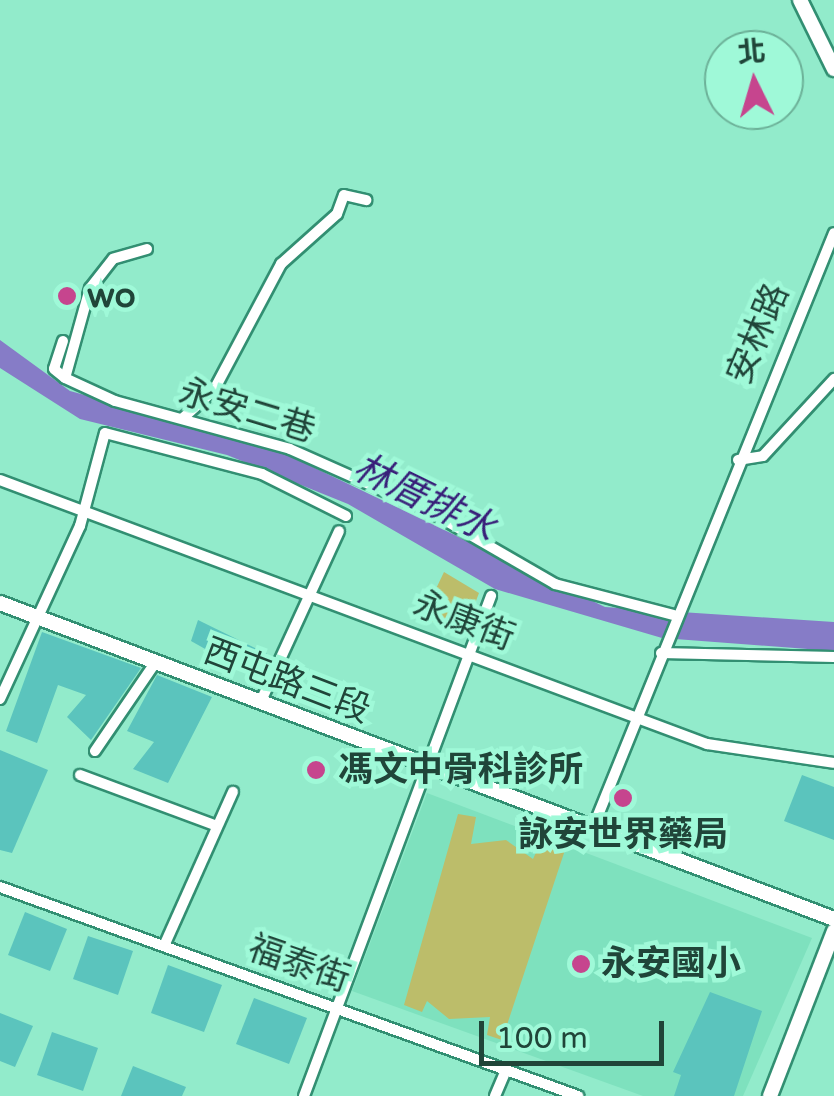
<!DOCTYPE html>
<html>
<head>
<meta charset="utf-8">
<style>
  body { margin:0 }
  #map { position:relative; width:834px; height:1096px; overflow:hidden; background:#92ebcb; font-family:"Varela Round","Noto Sans TC",sans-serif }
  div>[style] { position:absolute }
  .built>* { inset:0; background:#7ee1be }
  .green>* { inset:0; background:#bcbd6a }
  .water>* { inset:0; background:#867cc7 }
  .building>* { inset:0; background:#5bc4bd }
  .roads { filter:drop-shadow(2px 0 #328f72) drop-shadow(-2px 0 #328f72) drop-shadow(0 2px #328f72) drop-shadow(0 -2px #328f72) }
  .street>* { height:10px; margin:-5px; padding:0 5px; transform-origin:5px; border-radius:5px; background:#fff }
  .secondary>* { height:14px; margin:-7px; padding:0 7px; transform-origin:7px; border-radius:7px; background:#fff }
  .dots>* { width:28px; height:28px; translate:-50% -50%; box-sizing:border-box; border:5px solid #9ff9d8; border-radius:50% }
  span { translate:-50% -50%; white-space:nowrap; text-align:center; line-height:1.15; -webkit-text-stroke:9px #9ff9d8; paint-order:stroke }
  .poi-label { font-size:35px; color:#204539; font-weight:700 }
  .left { translate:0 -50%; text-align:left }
  .street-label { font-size:35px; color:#204539 }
  .water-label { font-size:38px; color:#381f79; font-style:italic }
  .north { position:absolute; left:704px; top:30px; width:100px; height:100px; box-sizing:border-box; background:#9ff9d8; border:2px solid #6cb198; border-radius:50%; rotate:355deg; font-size:28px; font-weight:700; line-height:40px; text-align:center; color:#204539 }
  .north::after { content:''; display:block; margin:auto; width:35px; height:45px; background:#c6458e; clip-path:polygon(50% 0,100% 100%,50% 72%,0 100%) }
  .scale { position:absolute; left:479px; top:1021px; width:185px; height:45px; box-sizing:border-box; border:5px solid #204539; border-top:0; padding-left:12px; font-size:30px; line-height:35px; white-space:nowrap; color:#204539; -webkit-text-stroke:8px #9ff9d8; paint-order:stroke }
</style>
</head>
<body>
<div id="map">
  <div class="built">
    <i style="clip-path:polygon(427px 793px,812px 938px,743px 1096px,643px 1096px,352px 991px)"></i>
  </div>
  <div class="green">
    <i style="clip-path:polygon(444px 572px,479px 593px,464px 632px,422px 618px)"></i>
    <i style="clip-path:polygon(458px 814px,476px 817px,471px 844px,506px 840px,533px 859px,541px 842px,565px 850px,502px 1040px,487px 1035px,490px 1017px,449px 1019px,427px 1001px,422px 1012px,404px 1005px)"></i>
  </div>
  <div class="water">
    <i style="clip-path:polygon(0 340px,70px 391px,267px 445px,605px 607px,834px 622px,834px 651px,662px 638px,495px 589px,348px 504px,227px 455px,80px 419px,0 368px)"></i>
  </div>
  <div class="building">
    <i style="clip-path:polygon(198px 620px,267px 654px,257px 678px,191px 641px)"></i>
    <i style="clip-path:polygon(42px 632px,141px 668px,91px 740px,67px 717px,86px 695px,58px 685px,37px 743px,6px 731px)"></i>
    <i style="clip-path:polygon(157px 675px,212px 697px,168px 783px,133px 769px,154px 742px,127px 731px)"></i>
    <i style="clip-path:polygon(0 750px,48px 770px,12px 853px,0 850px)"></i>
    <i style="clip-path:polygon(802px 775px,834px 787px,834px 840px,784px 821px)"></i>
    <i style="clip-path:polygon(25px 912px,67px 929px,50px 971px,8px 955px)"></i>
    <i style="clip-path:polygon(88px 936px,133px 951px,118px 995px,73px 979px)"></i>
    <i style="clip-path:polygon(168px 965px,222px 985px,204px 1032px,151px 1013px)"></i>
    <i style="clip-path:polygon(710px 992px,762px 1011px,734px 1096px,674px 1096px,681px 1075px,673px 1072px)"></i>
    <i style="clip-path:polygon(254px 998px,307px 1018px,289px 1064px,236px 1044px)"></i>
    <i style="clip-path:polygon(0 1013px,33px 1026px,15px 1067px,0 1061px)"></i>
    <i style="clip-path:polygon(52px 1032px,98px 1048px,83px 1091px,37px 1075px)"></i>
    <i style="clip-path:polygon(133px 1066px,186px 1087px,182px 1096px,121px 1096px)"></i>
  </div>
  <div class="roads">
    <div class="street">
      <i style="left:147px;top:249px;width:35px;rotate:164deg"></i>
      <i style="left:113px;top:259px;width:37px;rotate:128deg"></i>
      <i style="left:90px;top:288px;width:93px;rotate:105.5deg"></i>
      <i style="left:65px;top:378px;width:55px;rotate:24.7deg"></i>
      <i style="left:115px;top:401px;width:181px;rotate:15.3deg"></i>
      <i style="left:290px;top:449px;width:150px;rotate:24deg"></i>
      <i style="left:427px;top:510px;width:148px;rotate:30deg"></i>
      <i style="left:555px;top:584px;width:122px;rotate:14.7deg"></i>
      <i style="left:63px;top:341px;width:29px;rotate:108deg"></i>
      <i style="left:54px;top:369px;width:14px;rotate:39deg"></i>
      <i style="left:183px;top:418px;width:42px;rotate:-42.1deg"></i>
      <i style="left:214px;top:390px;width:143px;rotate:-62deg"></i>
      <i style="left:281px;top:264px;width:75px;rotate:-41.8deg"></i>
      <i style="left:337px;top:214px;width:20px;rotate:-70deg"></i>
      <i style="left:344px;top:195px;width:23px;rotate:13deg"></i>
      <i style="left:738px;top:460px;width:25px;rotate:-9deg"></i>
      <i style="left:763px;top:456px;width:105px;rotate:-47.3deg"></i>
      <i style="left:0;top:480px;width:755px;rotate:20.48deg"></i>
      <i style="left:707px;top:744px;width:128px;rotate:8.5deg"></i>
      <i style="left:661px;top:653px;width:173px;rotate:1.3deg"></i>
      <i style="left:0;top:699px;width:191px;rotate:-65.2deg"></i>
      <i style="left:80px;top:526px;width:96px;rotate:-75deg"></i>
      <i style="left:105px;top:433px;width:162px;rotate:14.6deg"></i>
      <i style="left:262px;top:474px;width:94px;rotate:26.6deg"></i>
      <i style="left:260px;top:703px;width:189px;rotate:-65.3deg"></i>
      <i style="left:95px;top:751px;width:107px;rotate:-55.7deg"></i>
      <i style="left:80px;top:775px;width:146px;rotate:20.4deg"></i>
      <i style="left:592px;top:830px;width:644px;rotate:-67.93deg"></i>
      <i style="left:0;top:887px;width:615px;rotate:19.88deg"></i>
      <i style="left:164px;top:946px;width:169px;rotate:-65.9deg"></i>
      <i style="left:304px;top:1096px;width:534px;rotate:-69.49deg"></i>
      <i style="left:495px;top:1096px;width:28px;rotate:-67deg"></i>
    </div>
    <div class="secondary">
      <i style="left:800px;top:0;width:77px;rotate:63.8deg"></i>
      <i style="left:0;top:603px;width:892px;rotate:20.75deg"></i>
      <i style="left:770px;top:1096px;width:177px;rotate:-68.8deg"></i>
    </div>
  </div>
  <div class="dots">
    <i style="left:67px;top:296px;background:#c6458e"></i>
    <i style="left:316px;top:770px;background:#c6458e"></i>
    <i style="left:623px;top:798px;background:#c6458e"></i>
    <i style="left:581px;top:964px;background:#c6458e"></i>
  </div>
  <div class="poi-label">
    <span class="left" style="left:87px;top:296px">wo</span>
    <span class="left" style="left:338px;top:770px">馮文中骨科診所</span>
    <span style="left:623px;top:835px">詠安世界藥局</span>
    <span class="left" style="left:601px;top:964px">永安國小</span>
  </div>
  <div class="street-label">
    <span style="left:758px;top:334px;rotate:-67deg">安林路</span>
    <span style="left:247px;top:411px;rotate:17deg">永安二巷</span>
    <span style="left:464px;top:621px;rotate:21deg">永康街</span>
    <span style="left:287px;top:681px;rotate:21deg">西屯路三段</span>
    <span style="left:299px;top:964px;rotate:19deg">福泰街</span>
  </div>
  <div class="water-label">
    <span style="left:424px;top:499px;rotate:26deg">林厝排水</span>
  </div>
  <div class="north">北</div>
  <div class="scale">100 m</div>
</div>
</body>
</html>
